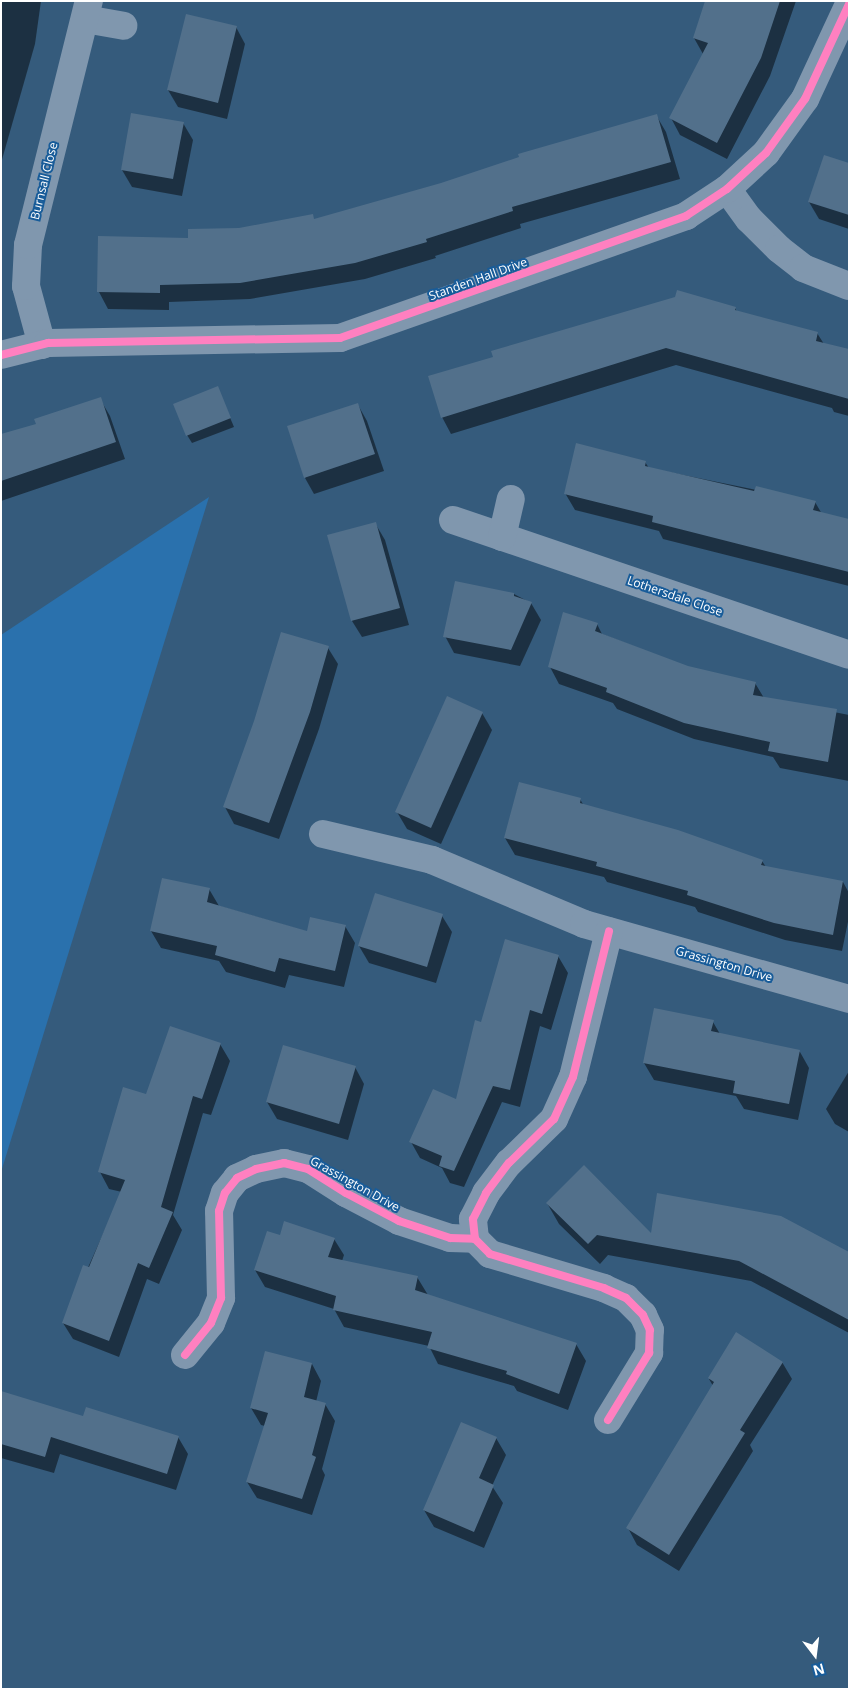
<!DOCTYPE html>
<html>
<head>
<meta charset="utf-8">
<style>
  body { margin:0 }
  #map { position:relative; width:850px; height:1690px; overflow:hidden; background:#355b7c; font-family:"Open Sans",sans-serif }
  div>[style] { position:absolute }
  .green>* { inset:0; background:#2a71ad }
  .shadow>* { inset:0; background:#0007 }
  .building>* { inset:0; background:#52708b }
  .street>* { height:28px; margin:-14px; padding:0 14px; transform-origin:14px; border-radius:14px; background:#8097ae }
  .cycleway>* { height:8px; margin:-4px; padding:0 4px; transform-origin:4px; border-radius:4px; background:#ff80c0 }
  span { translate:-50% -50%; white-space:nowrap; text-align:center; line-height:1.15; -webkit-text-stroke:4px #185c99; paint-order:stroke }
  .street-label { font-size:12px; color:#fff }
  .frame { position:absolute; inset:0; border:2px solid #fff; pointer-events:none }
  .north { position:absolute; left:790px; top:1630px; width:50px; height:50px; -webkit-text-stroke:4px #185c99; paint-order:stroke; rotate:165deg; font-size:14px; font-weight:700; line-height:20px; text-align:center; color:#fff }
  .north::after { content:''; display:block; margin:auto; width:18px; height:22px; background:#fff; clip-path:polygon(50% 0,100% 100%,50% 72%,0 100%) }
</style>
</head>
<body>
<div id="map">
  <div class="green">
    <i style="clip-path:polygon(209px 497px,1px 1172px,1px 635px)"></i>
  </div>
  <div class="shadow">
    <i style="clip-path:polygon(1px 1px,41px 1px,35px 44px,1px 163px)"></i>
    <i style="clip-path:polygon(707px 1px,796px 1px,770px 76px,727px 159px,680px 135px,671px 118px,703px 54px,694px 38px)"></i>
    <i style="clip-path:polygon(236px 27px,245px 44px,227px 119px,178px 107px,168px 90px)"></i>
    <i style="clip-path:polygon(656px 115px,666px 132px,680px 179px,520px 224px,521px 228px,435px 256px,436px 258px,365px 279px,250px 299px,169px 302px,169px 310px,108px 309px,99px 292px,99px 238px,189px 239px,314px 220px,441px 185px)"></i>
    <i style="clip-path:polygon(183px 123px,193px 140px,182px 196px,132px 187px,122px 170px)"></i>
    <i style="clip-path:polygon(849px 165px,849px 229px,819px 219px,809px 202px)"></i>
    <i style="clip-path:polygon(735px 308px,737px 312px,817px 333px,824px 344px,849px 350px,849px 416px,834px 412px,832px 408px,676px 365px,451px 434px,442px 417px)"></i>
    <i style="clip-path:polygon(217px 387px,234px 427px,192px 443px,187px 435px)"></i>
    <i style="clip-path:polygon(100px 399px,110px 416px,125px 459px,1px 501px,1px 435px,37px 425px)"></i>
    <i style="clip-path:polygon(358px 405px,367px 421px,384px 471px,314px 494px,305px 478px)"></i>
    <i style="clip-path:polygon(645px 462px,649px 468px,815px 502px,822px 514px,849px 521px,849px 586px,663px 539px,659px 531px,575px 510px,565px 493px)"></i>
    <i style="clip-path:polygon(375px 523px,385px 540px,409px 625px,362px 637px,352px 621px)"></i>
    <i style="clip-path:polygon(514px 594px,531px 603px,541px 620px,520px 666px,454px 653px,445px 636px)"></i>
    <i style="clip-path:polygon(597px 624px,602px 634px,687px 667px,755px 683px,764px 698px,849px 715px,849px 781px,780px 768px,773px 757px,694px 739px,617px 709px,613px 703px,559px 684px,550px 667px)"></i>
    <i style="clip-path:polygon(328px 648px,338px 664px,319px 729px,279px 839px,234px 824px,225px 807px)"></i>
    <i style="clip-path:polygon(482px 713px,492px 730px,441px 844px,407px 829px,397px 812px)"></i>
    <i style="clip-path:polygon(519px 784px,580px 799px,584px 806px,762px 861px,766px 867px,843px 882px,849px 893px,849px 917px,842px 951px,785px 940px,698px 912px,695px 907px,607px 882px,604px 877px,515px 855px,505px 838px)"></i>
    <i style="clip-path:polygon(209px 889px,219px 906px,308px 932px,345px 926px,355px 943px,344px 987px,289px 975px,285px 988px,226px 972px,219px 961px,161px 948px,151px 931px)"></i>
    <i style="clip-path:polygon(442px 916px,452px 932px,436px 983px,369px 963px,359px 946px)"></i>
    <i style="clip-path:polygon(558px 956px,568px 973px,551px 1030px,540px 1026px,520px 1107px,502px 1102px,464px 1187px,450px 1183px,442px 1168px,420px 1158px,411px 1142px,457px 1101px,482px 1023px)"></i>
    <i style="clip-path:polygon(713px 1022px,720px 1034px,800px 1052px,809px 1068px,798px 1120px,744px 1109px,736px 1096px,654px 1080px,644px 1063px)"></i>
    <i style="clip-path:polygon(220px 1044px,230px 1061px,211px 1115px,203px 1113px,173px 1215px,182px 1230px,159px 1284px,147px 1279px,119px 1357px,73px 1339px,63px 1323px,122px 1192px,109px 1189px,100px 1172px,147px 1096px)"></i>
    <i style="clip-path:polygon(355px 1067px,364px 1084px,348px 1140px,277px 1119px,267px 1102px)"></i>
    <i style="clip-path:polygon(849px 1071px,849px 1132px,835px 1124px,826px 1109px)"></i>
    <i style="clip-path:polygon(547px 1203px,652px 1236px,849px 1254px,849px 1333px,751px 1281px,608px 1255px,600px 1264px,559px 1224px)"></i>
    <i style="clip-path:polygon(281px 1236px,334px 1239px,344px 1255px,342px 1261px,417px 1277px,428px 1295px,576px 1344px,586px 1361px,568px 1410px,517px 1391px,514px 1386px,438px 1364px,429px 1346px,344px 1327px,334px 1309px,265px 1287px,255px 1270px)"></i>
    <i style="clip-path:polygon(782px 1362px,792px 1379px,750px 1445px,753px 1451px,679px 1571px,637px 1545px,628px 1528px,713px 1386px,709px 1379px)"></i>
    <i style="clip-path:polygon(312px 1364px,321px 1381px,316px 1402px,325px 1404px,335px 1421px,322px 1469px,325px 1475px,312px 1515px,257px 1498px,247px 1482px,265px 1426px,261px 1425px,251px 1408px)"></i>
    <i style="clip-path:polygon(1px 1402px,178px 1437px,188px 1454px,176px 1490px,60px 1454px,54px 1473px,1px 1458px)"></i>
    <i style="clip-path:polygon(496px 1438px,506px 1455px,492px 1486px,503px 1503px,484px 1548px,434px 1527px,424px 1510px)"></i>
  </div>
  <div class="building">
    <i style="clip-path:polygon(705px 1px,780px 1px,761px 58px,717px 143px,669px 118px,708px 43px,693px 38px)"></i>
    <i style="clip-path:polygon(186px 14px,237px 26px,218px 103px,167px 90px)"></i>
    <i style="clip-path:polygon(131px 113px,184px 122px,173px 179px,121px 170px)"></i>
    <i style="clip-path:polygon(657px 114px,671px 162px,512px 207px,513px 211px,426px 239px,427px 242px,355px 263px,240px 283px,160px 285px,160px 293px,97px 292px,98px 236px,188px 238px,188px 229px,239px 228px,313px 214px,314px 219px,441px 183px,519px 157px,518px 154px)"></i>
    <i style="clip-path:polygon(824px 155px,849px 163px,849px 215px,808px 202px)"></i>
    <i style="clip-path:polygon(677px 290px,736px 307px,735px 310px,818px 332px,816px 341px,849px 349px,849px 399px,666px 348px,441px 418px,428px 376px,493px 357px,491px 351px,675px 297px)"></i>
    <i style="clip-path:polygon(218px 386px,231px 418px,186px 436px,173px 404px)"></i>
    <i style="clip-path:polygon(101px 397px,116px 442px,1px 481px,1px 434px,36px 424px,34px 419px)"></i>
    <i style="clip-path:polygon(358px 403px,375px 454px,304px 478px,287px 426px)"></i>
    <i style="clip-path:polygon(576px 443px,646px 461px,645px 466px,754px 491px,756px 486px,816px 501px,813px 510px,849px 519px,849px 572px,652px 522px,653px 516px,564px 494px)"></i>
    <i style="clip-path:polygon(376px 522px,400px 608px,351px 621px,327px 535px)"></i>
    <i style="clip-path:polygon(455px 581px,514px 593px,514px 596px,532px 602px,511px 650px,443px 637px)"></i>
    <i style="clip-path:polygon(563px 612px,598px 623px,595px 631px,688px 666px,756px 682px,753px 695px,837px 709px,828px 762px,768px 751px,770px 742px,684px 723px,606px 692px,607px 688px,548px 667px)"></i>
    <i style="clip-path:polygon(281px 632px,329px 646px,310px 712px,269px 823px,223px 807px,254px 721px)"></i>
    <i style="clip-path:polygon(447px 696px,483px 712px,431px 828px,395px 812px)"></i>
    <i style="clip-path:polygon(519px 782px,581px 798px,580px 803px,678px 830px,763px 860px,761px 865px,843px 881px,833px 935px,774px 923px,687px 895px,688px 891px,596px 866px,597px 862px,504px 838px)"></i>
    <i style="clip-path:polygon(162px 878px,210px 888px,207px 902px,307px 931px,310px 917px,346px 925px,335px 971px,279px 958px,275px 972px,215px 955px,217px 946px,150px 931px)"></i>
    <i style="clip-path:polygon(375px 893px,443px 914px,427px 967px,358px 946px)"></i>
    <i style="clip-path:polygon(505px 939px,559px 955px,542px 1014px,530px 1010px,510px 1090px,493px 1086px,454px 1171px,439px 1166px,442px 1156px,409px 1142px,433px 1089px,456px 1099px,475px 1020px,481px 1022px)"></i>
    <i style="clip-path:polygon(654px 1008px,714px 1020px,711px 1031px,800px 1050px,789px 1104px,733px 1093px,735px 1081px,643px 1063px)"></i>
    <i style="clip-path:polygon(170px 1026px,221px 1043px,202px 1099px,193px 1096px,161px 1207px,173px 1212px,149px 1268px,138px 1263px,109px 1341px,62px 1323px,83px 1265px,89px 1267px,125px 1180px,98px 1172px,123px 1087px,146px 1094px)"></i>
    <i style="clip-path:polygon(283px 1045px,356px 1066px,339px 1124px,266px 1102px)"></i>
    <i style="clip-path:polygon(584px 1165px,651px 1233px,657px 1193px,781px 1216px,849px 1252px,849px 1320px,739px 1261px,597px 1235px,588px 1244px,546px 1203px)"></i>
    <i style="clip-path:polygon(284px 1221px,335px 1238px,328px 1257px,418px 1276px,415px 1290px,577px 1343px,559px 1394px,506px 1374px,507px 1371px,427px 1348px,432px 1332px,333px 1310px,336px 1296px,254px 1270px,267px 1231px,280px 1235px)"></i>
    <i style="clip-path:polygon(736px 1332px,783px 1362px,740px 1430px,745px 1433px,669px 1555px,626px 1528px,714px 1382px,708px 1378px)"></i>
    <i style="clip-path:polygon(265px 1351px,312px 1363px,304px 1397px,326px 1403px,312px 1455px,316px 1457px,302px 1499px,246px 1482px,268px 1413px,250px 1408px)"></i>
    <i style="clip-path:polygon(1px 1391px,83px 1416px,86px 1407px,179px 1436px,167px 1474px,51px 1437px,45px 1457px,1px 1444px)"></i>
    <i style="clip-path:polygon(461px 1422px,497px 1437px,479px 1478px,494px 1485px,474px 1532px,423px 1510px)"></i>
  </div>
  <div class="street">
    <i style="left:85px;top:19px;width:39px;rotate:10deg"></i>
    <i style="left:727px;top:189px;width:37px;rotate:54deg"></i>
    <i style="left:749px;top:219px;width:42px;rotate:45deg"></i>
    <i style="left:779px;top:249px;width:31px;rotate:38deg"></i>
    <i style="left:803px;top:268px;width:49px;rotate:21.4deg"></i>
    <i style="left:42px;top:345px;width:61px;rotate:-105.2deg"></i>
    <i style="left:26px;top:286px;width:41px;rotate:-87.2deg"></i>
    <i style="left:28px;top:245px;width:252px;rotate:-76deg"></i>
    <i style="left:1px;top:355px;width:49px;rotate:-14.3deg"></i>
    <i style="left:48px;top:343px;width:292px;rotate:-1deg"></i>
    <i style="left:340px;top:338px;width:367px;rotate:-19.4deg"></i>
    <i style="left:686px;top:216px;width:49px;rotate:-33.4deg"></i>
    <i style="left:727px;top:189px;width:53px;rotate:-42.7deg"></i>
    <i style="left:766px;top:153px;width:67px;rotate:-54.2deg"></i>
    <i style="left:805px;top:99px;width:105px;rotate:-65.1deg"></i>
    <i style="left:453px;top:520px;width:418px;rotate:18.8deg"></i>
    <i style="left:502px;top:537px;width:39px;rotate:-77deg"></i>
    <i style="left:323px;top:834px;width:112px;rotate:13.4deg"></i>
    <i style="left:432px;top:860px;width:165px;rotate:22.8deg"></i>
    <i style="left:584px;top:924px;width:275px;rotate:15.8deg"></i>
    <i style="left:185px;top:1355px;width:41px;rotate:-50.9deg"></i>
    <i style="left:211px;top:1323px;width:27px;rotate:-68deg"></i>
    <i style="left:221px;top:1298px;width:87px;rotate:-91.3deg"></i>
    <i style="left:219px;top:1211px;width:19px;rotate:-72deg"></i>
    <i style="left:225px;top:1193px;width:19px;rotate:-51deg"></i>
    <i style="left:237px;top:1178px;width:21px;rotate:-25deg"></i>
    <i style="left:256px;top:1169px;width:29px;rotate:-12deg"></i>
    <i style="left:284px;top:1163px;width:25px;rotate:14deg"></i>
    <i style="left:308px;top:1169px;width:45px;rotate:32.3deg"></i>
    <i style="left:346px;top:1193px;width:60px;rotate:27.8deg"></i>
    <i style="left:399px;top:1221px;width:54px;rotate:18.4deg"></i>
    <i style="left:450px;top:1238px;width:25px;rotate:2deg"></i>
    <i style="left:608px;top:1420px;width:79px;rotate:-58.5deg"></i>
    <i style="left:649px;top:1353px;width:23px;rotate:-88deg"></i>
    <i style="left:650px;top:1330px;width:17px;rotate:-115deg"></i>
    <i style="left:643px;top:1315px;width:24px;rotate:-135deg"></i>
    <i style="left:626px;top:1298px;width:24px;rotate:-156deg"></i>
    <i style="left:604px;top:1288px;width:119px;rotate:-163.4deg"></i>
    <i style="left:490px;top:1254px;width:21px;rotate:-135deg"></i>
    <i style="left:475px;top:1239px;width:20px;rotate:-96deg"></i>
    <i style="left:473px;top:1219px;width:29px;rotate:-63deg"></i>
    <i style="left:486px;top:1193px;width:38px;rotate:-53deg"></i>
    <i style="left:509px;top:1163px;width:63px;rotate:-44.4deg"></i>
    <i style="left:554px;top:1119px;width:46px;rotate:-65.7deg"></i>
    <i style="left:573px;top:1077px;width:150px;rotate:-76.1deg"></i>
  </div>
  <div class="cycleway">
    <i style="left:1px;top:355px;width:49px;rotate:-14.3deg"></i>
    <i style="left:48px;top:343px;width:292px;rotate:-1deg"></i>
    <i style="left:340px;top:338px;width:367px;rotate:-19.4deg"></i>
    <i style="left:686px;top:216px;width:49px;rotate:-33.4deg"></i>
    <i style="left:727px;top:189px;width:53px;rotate:-42.7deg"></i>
    <i style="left:766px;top:153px;width:67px;rotate:-54.2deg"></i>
    <i style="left:805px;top:99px;width:105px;rotate:-65.1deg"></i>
    <i style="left:185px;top:1355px;width:41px;rotate:-50.9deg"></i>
    <i style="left:211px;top:1323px;width:27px;rotate:-68deg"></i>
    <i style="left:221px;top:1298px;width:87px;rotate:-91.3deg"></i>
    <i style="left:219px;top:1211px;width:19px;rotate:-72deg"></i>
    <i style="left:225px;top:1193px;width:19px;rotate:-51deg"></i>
    <i style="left:237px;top:1178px;width:21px;rotate:-25deg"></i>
    <i style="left:256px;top:1169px;width:29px;rotate:-12deg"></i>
    <i style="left:284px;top:1163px;width:25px;rotate:14deg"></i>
    <i style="left:308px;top:1169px;width:45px;rotate:32.3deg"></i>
    <i style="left:346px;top:1193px;width:60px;rotate:27.8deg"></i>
    <i style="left:399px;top:1221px;width:54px;rotate:18.4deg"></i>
    <i style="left:450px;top:1238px;width:25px;rotate:2deg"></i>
    <i style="left:608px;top:1420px;width:79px;rotate:-58.5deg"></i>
    <i style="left:649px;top:1353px;width:23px;rotate:-88deg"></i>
    <i style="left:650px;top:1330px;width:17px;rotate:-115deg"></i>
    <i style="left:643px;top:1315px;width:24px;rotate:-135deg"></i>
    <i style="left:626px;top:1298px;width:24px;rotate:-156deg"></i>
    <i style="left:604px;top:1288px;width:119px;rotate:-163.4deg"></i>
    <i style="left:490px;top:1254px;width:21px;rotate:-135deg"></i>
    <i style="left:475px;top:1239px;width:20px;rotate:-96deg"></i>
    <i style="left:473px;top:1219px;width:29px;rotate:-63deg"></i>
    <i style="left:486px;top:1193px;width:38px;rotate:-53deg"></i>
    <i style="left:509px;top:1163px;width:63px;rotate:-44.4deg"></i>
    <i style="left:554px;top:1119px;width:46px;rotate:-65.7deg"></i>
    <i style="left:573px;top:1077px;width:150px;rotate:-76.1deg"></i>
  </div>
  <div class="street-label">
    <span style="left:44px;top:181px;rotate:-76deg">Burnsall Close</span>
    <span style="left:478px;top:279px;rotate:-20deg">Standen Hall Drive</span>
    <span style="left:675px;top:596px;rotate:19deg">Lothersdale Close</span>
    <span style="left:724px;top:964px;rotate:16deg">Grassington Drive</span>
    <span style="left:355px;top:1184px;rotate:29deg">Grassington Drive</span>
  </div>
  <div class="frame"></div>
  <div class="north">N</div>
</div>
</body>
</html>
